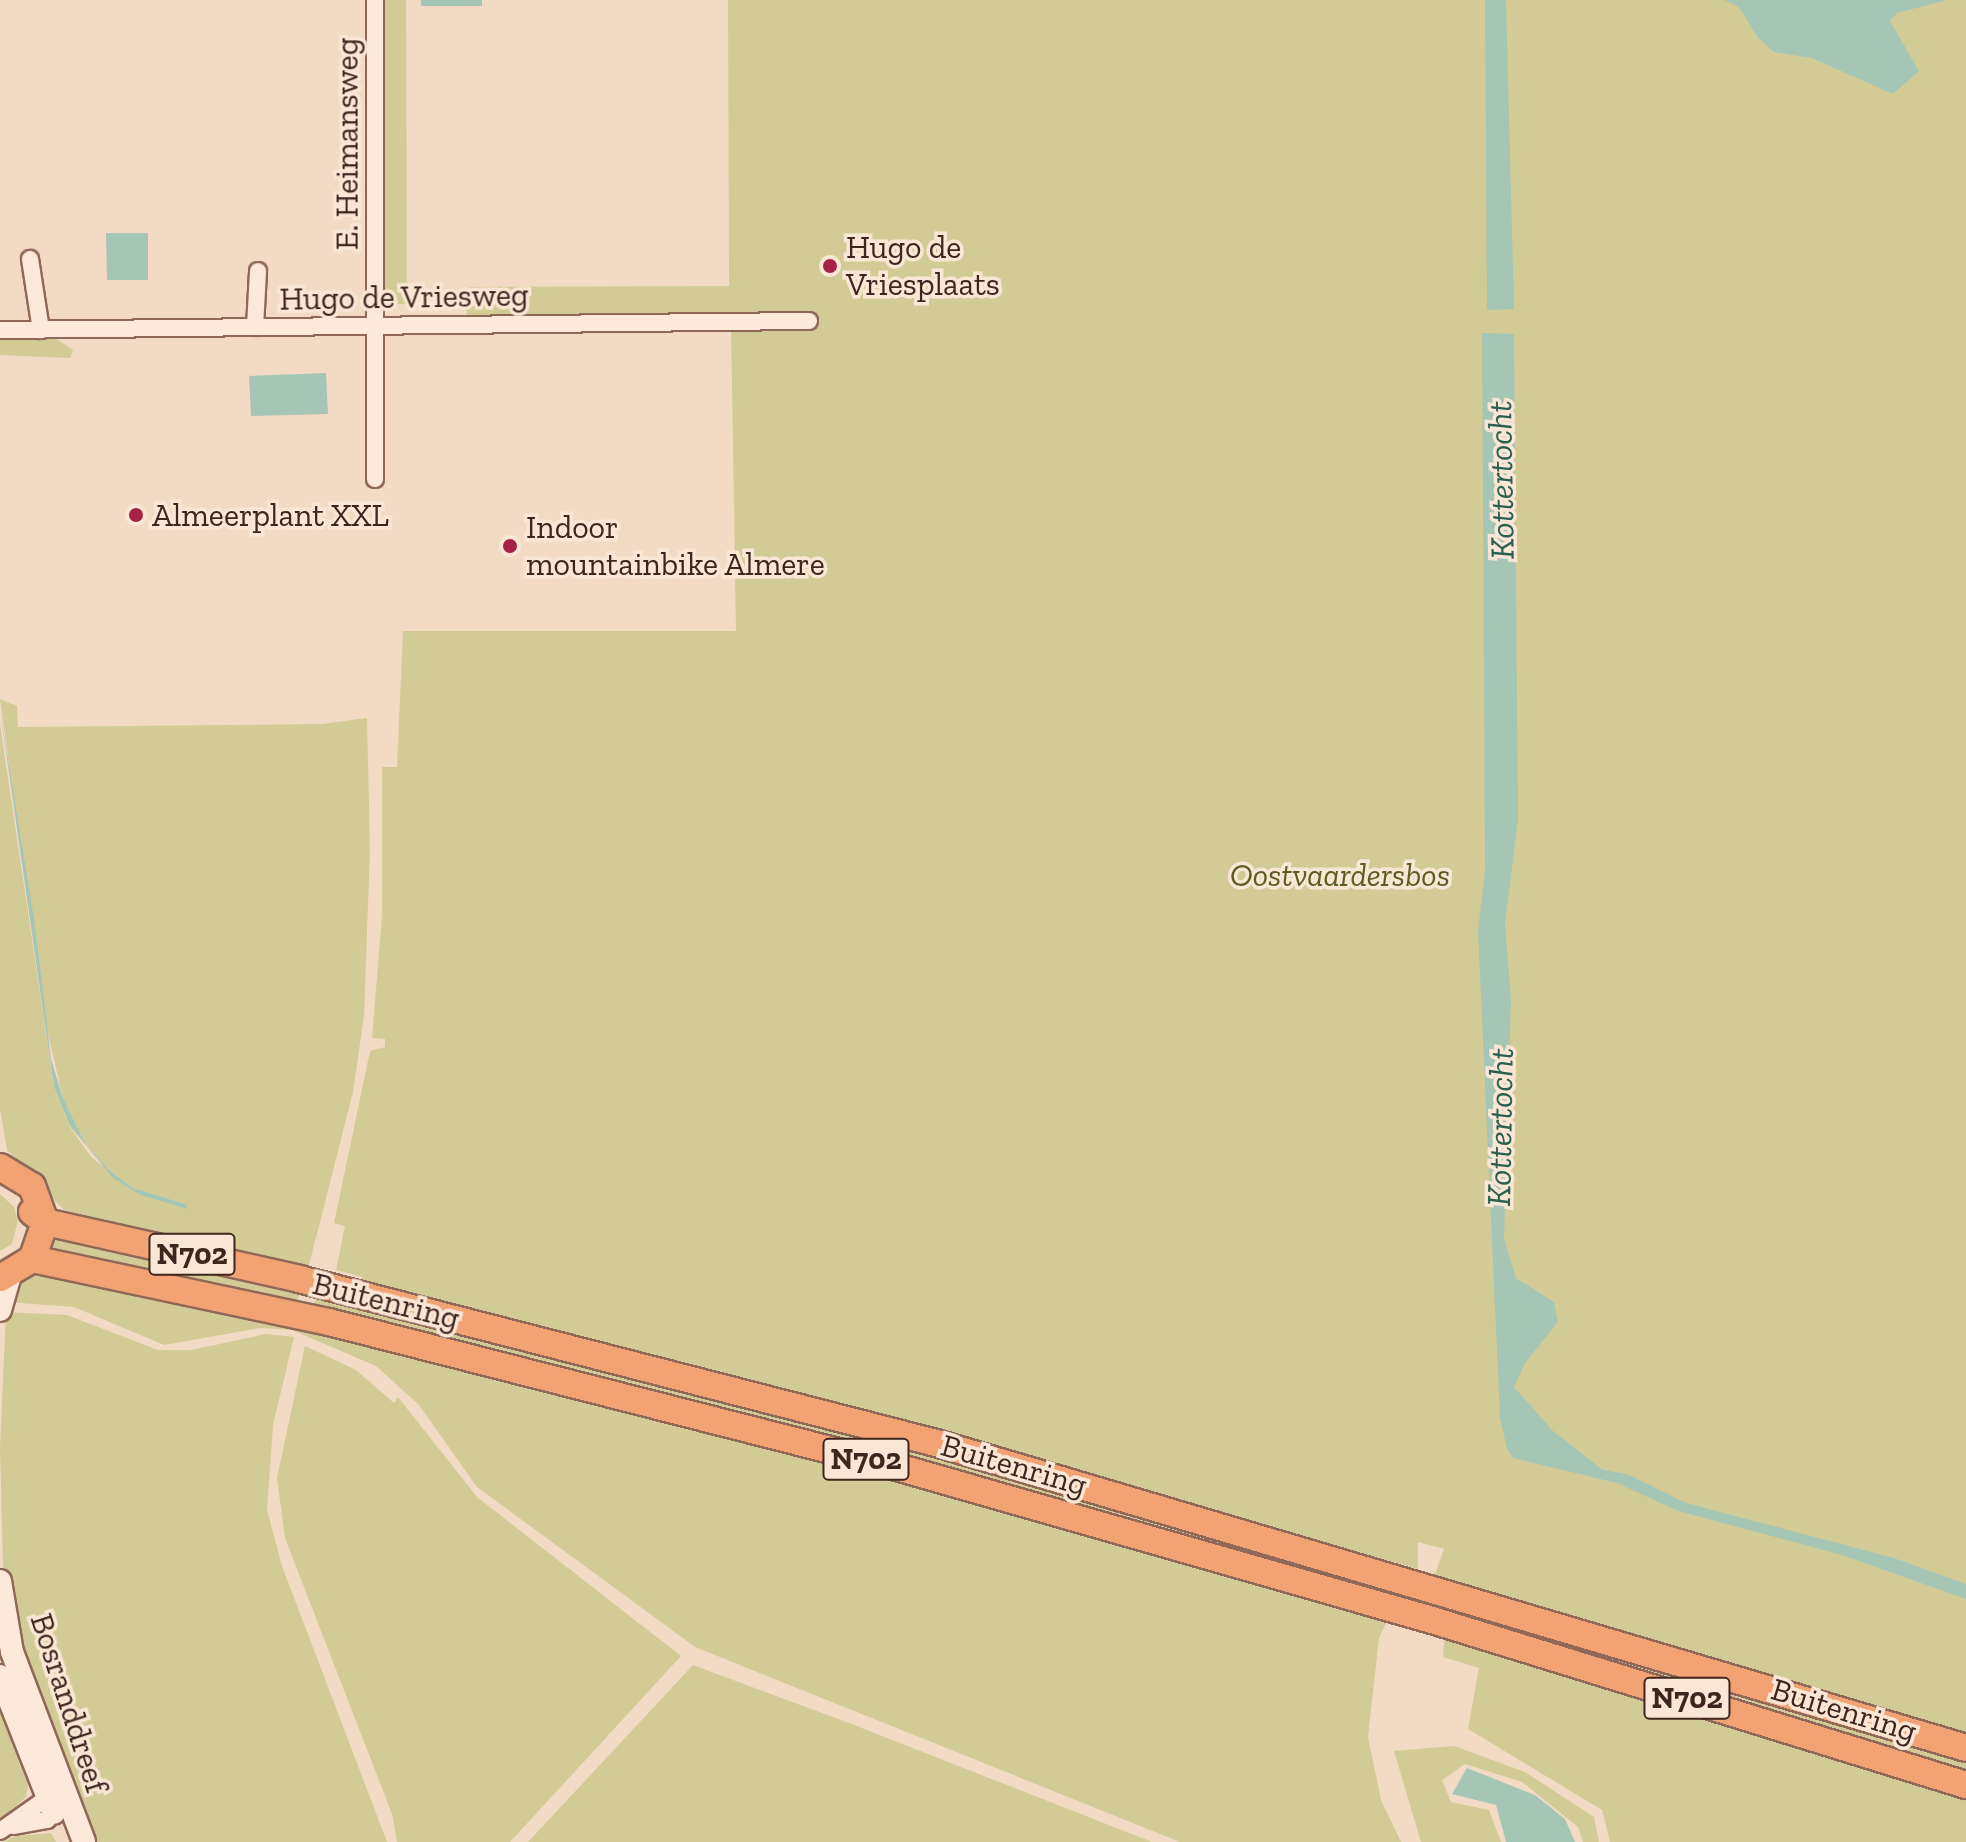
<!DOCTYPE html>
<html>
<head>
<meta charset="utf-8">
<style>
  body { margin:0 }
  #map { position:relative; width:1966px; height:1842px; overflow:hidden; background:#f3dac4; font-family:"Zilla Slab",serif }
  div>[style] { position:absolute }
  .green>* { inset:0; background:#d3cb96 }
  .water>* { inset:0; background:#a6c6b5 }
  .roads { filter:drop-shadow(2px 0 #906858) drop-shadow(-2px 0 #906858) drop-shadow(0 2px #906858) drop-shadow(0 -2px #906858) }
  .minor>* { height:16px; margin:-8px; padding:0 8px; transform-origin:8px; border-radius:8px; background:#fce9d9 }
  .secondary>* { height:22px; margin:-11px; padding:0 11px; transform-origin:11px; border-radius:11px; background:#fce9d9 }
  .trunk>* { height:26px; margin:-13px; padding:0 13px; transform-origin:13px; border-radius:13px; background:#f2a273 }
  .dots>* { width:22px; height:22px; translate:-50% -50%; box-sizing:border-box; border:4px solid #f9e6d5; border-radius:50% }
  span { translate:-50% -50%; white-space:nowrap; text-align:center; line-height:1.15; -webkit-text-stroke:7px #f9e6d5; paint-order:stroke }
  .shield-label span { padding:2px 6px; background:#f9e6d5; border:2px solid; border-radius:6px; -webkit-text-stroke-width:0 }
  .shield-label { font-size:30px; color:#3f251e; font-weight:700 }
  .street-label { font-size:32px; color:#3f251e }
  .poi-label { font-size:32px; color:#3f251e }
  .left { translate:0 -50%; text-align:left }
  .park-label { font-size:32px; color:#5d5d22; font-style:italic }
  .water-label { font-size:34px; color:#2b6050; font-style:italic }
</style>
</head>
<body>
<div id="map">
  <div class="green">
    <i style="clip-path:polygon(379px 0,406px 0,407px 304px,386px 304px,380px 299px)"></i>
    <i style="clip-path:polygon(728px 0,1966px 0,1966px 1739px,1434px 1577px,1444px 1549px,1418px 1542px,1418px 1569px,1029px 1459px,360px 1282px,363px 1277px,336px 1270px,345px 1226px,334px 1223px,370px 1051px,385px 1047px,385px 1039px,372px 1038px,382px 916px,382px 767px,397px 767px,403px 631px,736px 631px,731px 325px,466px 318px,469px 287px,729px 286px)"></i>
    <i style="clip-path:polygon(52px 336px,73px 350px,70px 358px,0 355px,0 337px)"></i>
    <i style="clip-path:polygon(0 699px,17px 706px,18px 727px,322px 724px,367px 718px,370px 849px,364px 1016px,353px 1092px,307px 1273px,64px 1210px,7px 1150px,0 1109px,0 724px,54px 1087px,70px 1127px,91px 1157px,141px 1195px,186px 1204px,133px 1188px,109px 1170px,86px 1145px,63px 1098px,44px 1017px)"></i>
    <i style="clip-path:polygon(0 1194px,14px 1207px,18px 1221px,12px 1244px,0 1251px)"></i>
    <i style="clip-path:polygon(53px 1227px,301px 1285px,297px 1305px,49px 1252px)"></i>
    <i style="clip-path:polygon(40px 1268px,112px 1278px,1045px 1519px,1389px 1617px,1379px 1638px,1368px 1737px,1381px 1800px,1401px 1842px,1180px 1842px,695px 1647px,477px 1487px,419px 1405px,376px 1366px,292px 1330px,260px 1328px,164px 1345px,74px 1307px,7px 1302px,10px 1291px)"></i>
    <i style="clip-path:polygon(318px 1290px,810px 1417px,1966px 1755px,1966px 1772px,1636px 1672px,314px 1306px)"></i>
    <i style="clip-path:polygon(6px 1312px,67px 1315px,158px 1350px,191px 1350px,266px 1334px,294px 1337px,273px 1425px,267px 1510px,282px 1566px,387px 1842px,92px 1842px,42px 1720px,3px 1567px,0 1448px)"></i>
    <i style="clip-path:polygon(305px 1346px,356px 1370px,394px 1403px,398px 1397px,477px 1497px,681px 1656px,510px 1842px,397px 1842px,392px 1814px,285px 1538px,277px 1478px)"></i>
    <i style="clip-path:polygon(1445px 1632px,1966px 1792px,1966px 1842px,1610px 1842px,1602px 1810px,1468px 1729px,1479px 1668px,1443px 1657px)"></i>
    <i style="clip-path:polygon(693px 1665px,849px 1723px,1152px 1842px,528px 1842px)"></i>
    <i style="clip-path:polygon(0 1713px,28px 1785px,26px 1797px,0 1820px)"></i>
    <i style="clip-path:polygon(1454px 1746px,1525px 1772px,1594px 1817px,1599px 1842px,1583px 1842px,1578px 1827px,1522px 1782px,1465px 1764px,1442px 1780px,1451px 1802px,1489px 1810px,1501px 1842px,1421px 1842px,1394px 1751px)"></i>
    <i style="clip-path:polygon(51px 1833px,56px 1842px,3px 1842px,16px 1836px)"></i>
  </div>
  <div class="water">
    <i style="clip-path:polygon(421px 0,482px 0,482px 6px,421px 6px)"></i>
    <i style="clip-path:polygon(1485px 0,1506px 0,1514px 309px,1487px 310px)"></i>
    <i style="clip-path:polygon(1724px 0,1947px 0,1897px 13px,1890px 21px,1919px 71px,1893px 94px,1812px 58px,1774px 52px,1758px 38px,1739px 7px)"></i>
    <i style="clip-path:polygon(106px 233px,148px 233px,148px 280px,107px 280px)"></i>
    <i style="clip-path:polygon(1482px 333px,1514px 334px,1518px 819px,1505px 924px,1511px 1000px,1504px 1239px,1516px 1278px,1554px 1302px,1558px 1322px,1525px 1363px,1514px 1387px,1553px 1431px,1603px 1470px,1627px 1474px,1686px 1503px,1894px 1558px,1966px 1584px,1966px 1599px,1842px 1555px,1678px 1511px,1617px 1483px,1513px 1458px,1507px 1449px,1500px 1418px,1478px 930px,1485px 871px)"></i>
    <i style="clip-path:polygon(326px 373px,328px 414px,251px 416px,249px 376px)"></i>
    <i style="clip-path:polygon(0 710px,35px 925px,51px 1059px,63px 1098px,86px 1145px,109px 1170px,133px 1188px,186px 1204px,187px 1209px,141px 1195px,113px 1178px,70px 1126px,54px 1087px)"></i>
    <i style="clip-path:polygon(1467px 1768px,1535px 1795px,1565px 1819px,1575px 1842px,1506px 1842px,1496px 1805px,1452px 1794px)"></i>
  </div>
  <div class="roads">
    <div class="minor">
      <i style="left:375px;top:0;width:479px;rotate:90deg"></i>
      <i style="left:30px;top:259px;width:72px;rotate:81.2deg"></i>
      <i style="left:255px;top:327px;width:56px;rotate:-86.9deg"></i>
      <i style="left:0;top:330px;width:809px;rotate:-0.64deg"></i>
      <i style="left:13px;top:1826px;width:35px;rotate:-10deg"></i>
      <i style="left:47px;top:1820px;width:18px;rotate:-47deg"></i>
      <i style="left:0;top:1831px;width:49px;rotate:-35deg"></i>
      <i style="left:40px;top:1803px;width:16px;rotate:-14deg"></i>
    </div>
    <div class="secondary">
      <i style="left:0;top:1310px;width:36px;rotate:-74deg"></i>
      <i style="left:0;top:1581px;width:72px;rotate:80.4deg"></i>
      <i style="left:12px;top:1652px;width:203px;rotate:69.2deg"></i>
      <i style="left:0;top:1676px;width:147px;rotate:68.5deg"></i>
    </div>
    <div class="trunk">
      <i style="left:0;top:1167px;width:37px;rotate:31deg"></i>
      <i style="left:32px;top:1186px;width:38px;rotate:70deg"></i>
      <i style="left:45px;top:1222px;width:39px;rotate:109deg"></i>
      <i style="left:32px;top:1259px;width:37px;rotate:149deg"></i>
      <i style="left:32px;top:1212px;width:16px;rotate:38deg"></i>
      <i style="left:45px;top:1222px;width:260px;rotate:12.6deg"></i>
      <i style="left:299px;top:1279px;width:658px;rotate:14.44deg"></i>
      <i style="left:936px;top:1443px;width:1074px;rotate:16.49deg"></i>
      <i style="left:32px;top:1259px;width:304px;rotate:12deg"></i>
      <i style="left:329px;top:1322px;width:586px;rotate:14.32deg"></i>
      <i style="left:897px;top:1467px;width:556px;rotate:15.96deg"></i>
      <i style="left:1432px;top:1620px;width:559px;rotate:17.17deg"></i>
    </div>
  </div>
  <div class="dots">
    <i style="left:830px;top:266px;background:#a62143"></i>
    <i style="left:136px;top:515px;background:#a62143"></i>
    <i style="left:510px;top:546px;background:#a62143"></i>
  </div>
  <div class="shield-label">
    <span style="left:192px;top:1254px">N702</span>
    <span style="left:866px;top:1459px">N702</span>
    <span style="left:1687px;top:1698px">N702</span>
  </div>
  <div class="street-label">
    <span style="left:347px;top:144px;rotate:-90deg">E. Heimansweg</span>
    <span style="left:404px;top:297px;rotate:-1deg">Hugo de Vriesweg</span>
    <span style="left:386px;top:1301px;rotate:14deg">Buitenring</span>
    <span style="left:1014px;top:1465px;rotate:16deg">Buitenring</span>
    <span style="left:69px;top:1703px;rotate:72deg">Bosranddreef</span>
    <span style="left:1844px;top:1710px;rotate:17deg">Buitenring</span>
  </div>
  <div class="poi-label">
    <span class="left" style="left:846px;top:266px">Hugo de<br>Vriesplaats</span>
    <span class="left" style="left:152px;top:515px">Almeerplant XXL</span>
    <span class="left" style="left:526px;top:546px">Indoor<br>mountainbike Almere</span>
  </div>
  <div class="park-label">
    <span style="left:1340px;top:875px">Oostvaardersbos</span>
  </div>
  <div class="water-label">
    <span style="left:1501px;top:480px;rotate:-91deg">Kottertocht</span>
    <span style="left:1500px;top:1127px;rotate:-89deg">Kottertocht</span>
  </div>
</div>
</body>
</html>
